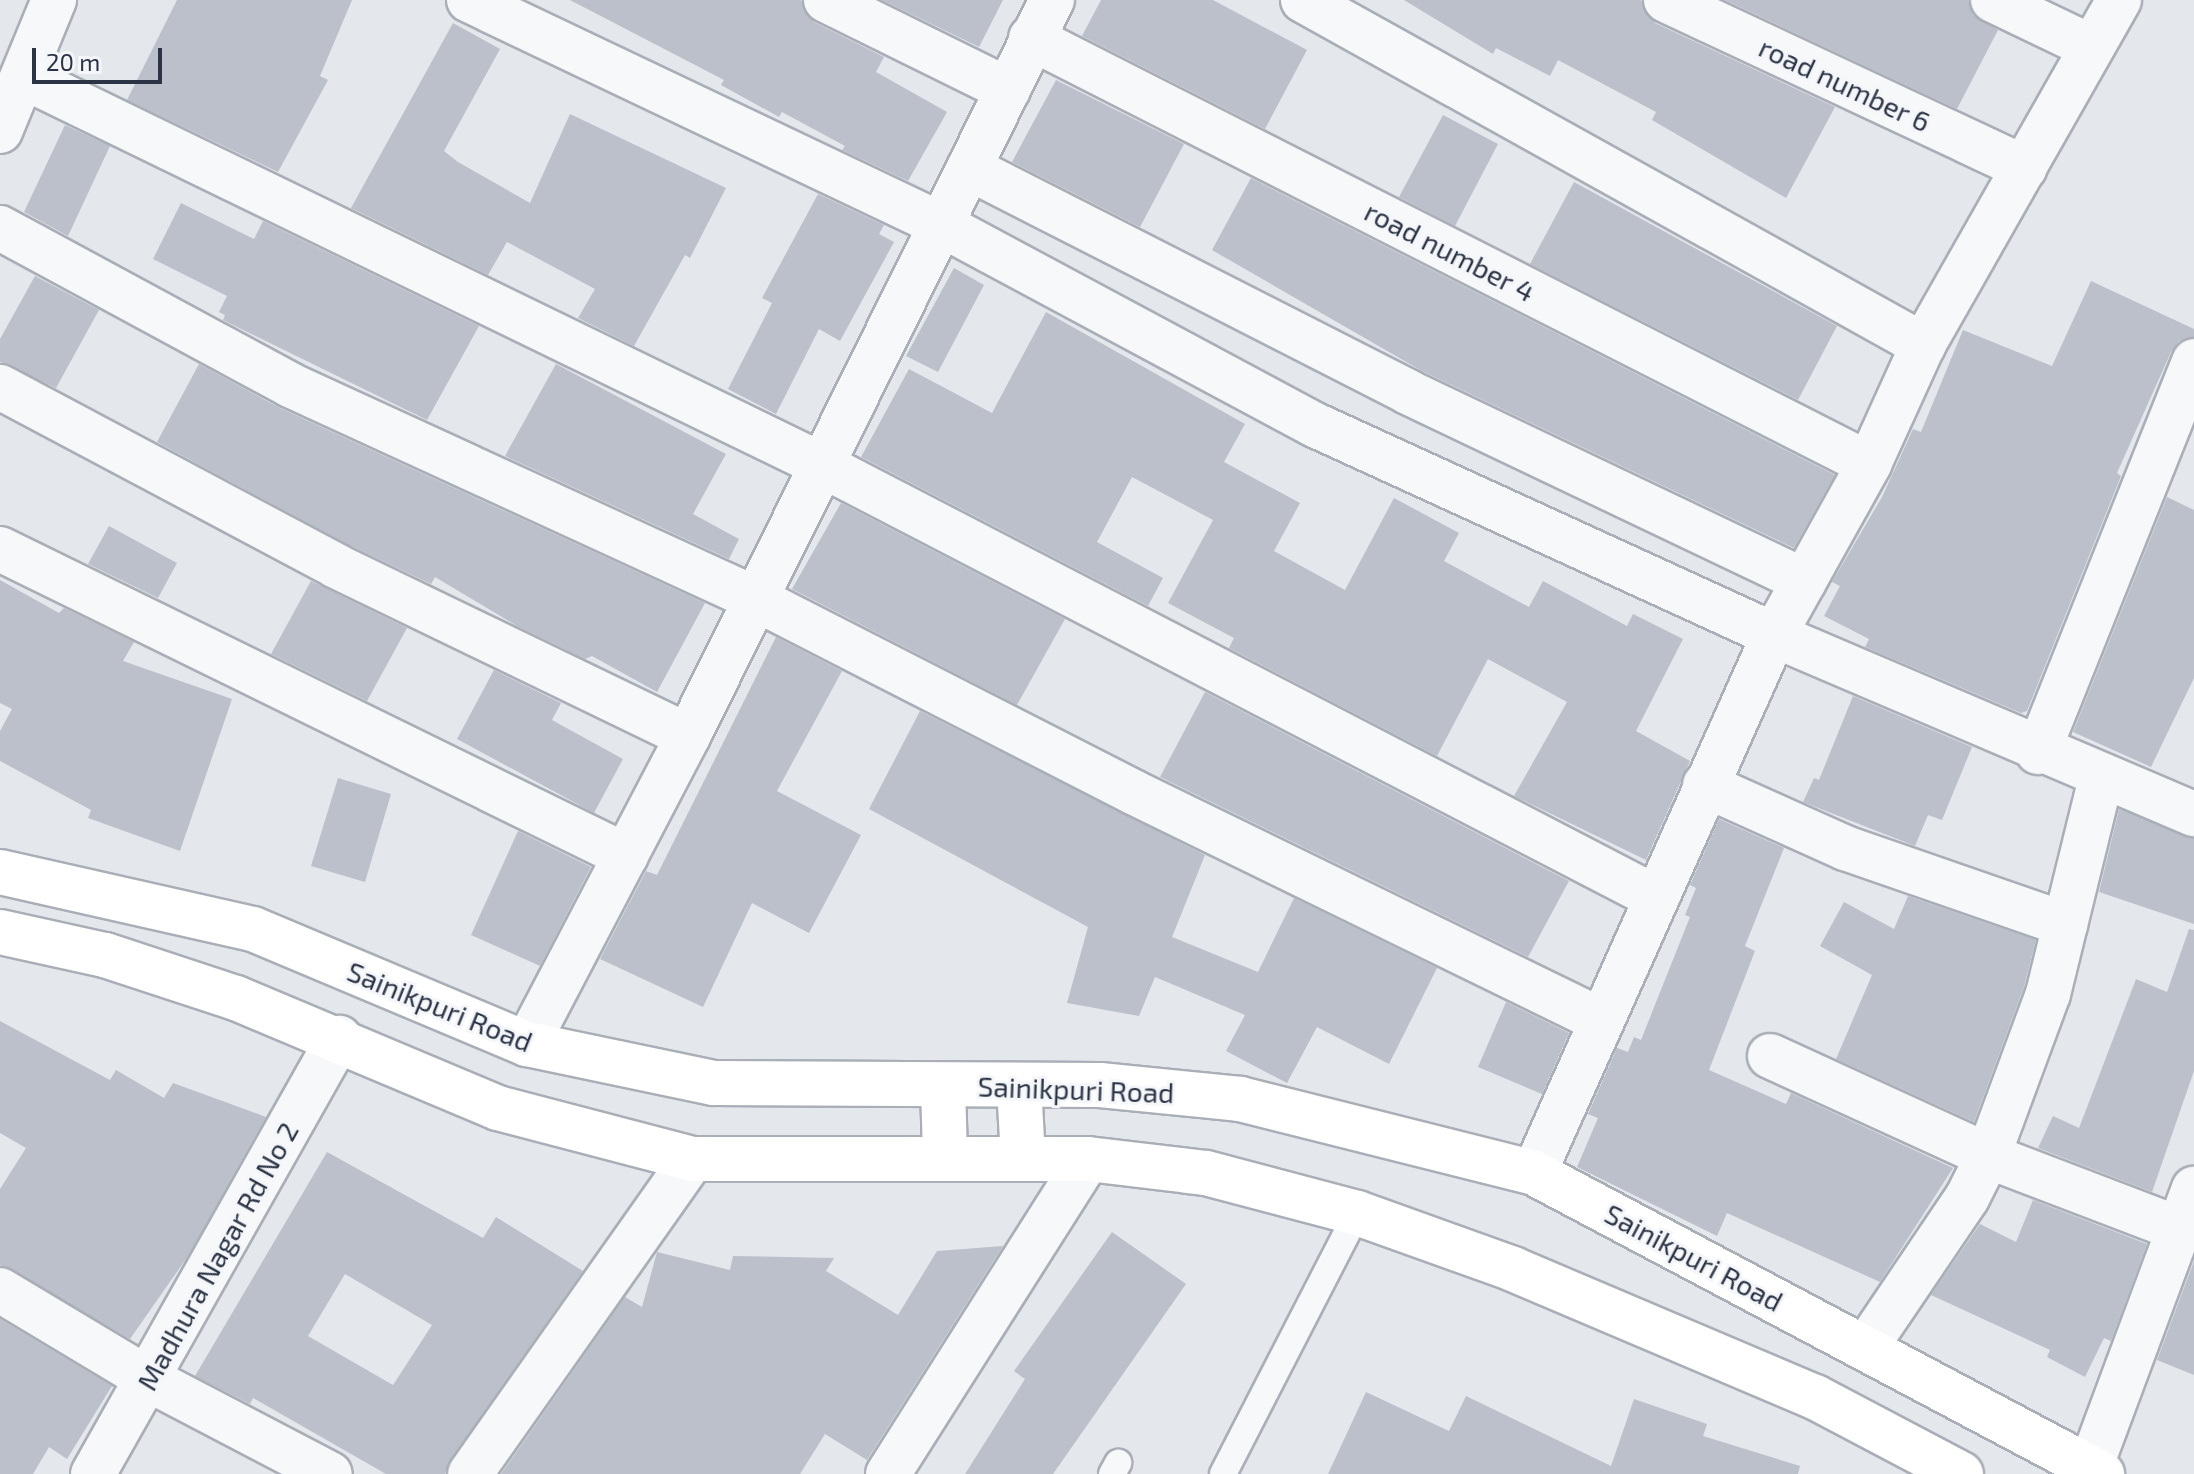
<!DOCTYPE html>
<html>
<head>
<meta charset="utf-8">
<style>
  body { margin:0 }
  #map { position:relative; width:2194px; height:1474px; overflow:hidden; background:#e4e7ec; font-family:"Exo 2",sans-serif }
  div>[style] { position:absolute }
  .building>* { inset:0; background:#bbc0ca }
  .roads { filter:drop-shadow(2px 0 #a9aeb7) drop-shadow(-2px 0 #a9aeb7) drop-shadow(0 2px #a9aeb7) drop-shadow(0 -2px #a9aeb7) }
  .lane>* { height:26px; margin:-13px; padding:0 13px; transform-origin:13px; border-radius:13px; background:#f7f8fa }
  .street>* { height:44px; margin:-22px; padding:0 22px; transform-origin:22px; border-radius:22px; background:#f7f8fa }
  .secondary>* { height:44px; margin:-22px; padding:0 22px; transform-origin:22px; border-radius:22px; background:#fff }
  span { translate:-50% -50%; white-space:nowrap; text-align:center; line-height:1.15; -webkit-text-stroke:6px #f4f6f9; paint-order:stroke }
  .street-label { font-size:28px; color:#2b3445 }
  .scale { position:absolute; left:32px; top:48px; width:130px; height:36px; box-sizing:border-box; border:4px solid #2b3445; border-top:0; padding-left:10px; font-size:24px; line-height:28px; white-space:nowrap; color:#2b3445; -webkit-text-stroke:6px #f4f6f9; paint-order:stroke }
</style>
</head>
<body>
<div id="map">
  <div class="building">
    <i style="clip-path:polygon(177px 0,352px 0,320px 76px,328px 80px,278px 172px,127px 100px)"></i>
    <i style="clip-path:polygon(570px 0,801px 0,814px 22px,884px 57px,876px 72px,947px 112px,908px 181px,842px 150px,845px 146px,782px 112px,779px 117px,721px 85px,724px 80px)"></i>
    <i style="clip-path:polygon(882px 0,1003px 0,979px 47px)"></i>
    <i style="clip-path:polygon(1101px 0,1213px 0,1307px 50px,1265px 129px,1082px 36px)"></i>
    <i style="clip-path:polygon(1404px 0,1641px 0,1655px 23px,1835px 107px,1786px 198px,1652px 120px,1656px 112px,1558px 60px,1550px 76px,1496px 48px,1493px 54px)"></i>
    <i style="clip-path:polygon(1725px 0,1968px 0,1973px 15px,1998px 30px,1957px 109px)"></i>
    <i style="clip-path:polygon(453px 23px,500px 49px,444px 151px,458px 162px,530px 203px,570px 114px,726px 188px,690px 258px,685px 255px,634px 346px,578px 318px,595px 289px,507px 242px,488px 275px,351px 208px)"></i>
    <i style="clip-path:polygon(1056px 80px,1184px 144px,1140px 227px,1012px 162px)"></i>
    <i style="clip-path:polygon(1443px 115px,1498px 144px,1455px 226px,1399px 197px)"></i>
    <i style="clip-path:polygon(65px 125px,110px 146px,68px 236px,24px 212px)"></i>
    <i style="clip-path:polygon(1251px 178px,1835px 475px,1794px 548px,1422px 371px,1212px 250px)"></i>
    <i style="clip-path:polygon(1574px 182px,1837px 326px,1798px 400px,1530px 264px)"></i>
    <i style="clip-path:polygon(818px 194px,884px 225px,879px 234px,894px 242px,840px 341px,819px 329px,776px 414px,728px 389px,772px 303px,762px 298px)"></i>
    <i style="clip-path:polygon(181px 203px,254px 239px,263px 221px,479px 326px,427px 420px,223px 320px,225px 315px,219px 312px,227px 296px,153px 259px)"></i>
    <i style="clip-path:polygon(954px 268px,984px 285px,938px 372px,906px 356px)"></i>
    <i style="clip-path:polygon(35px 276px,99px 310px,56px 388px,0 362px,0 339px)"></i>
    <i style="clip-path:polygon(2091px 281px,2194px 329px,2194px 337px,2179px 341px,2171px 352px,2117px 473px,2121px 476px,2027px 711px,2021px 713px,1865px 647px,1869px 639px,1824px 616px,1840px 586px,1832px 582px,1882px 497px,1913px 429px,1921px 432px,1963px 330px,2052px 366px)"></i>
    <i style="clip-path:polygon(1046px 312px,1245px 424px,1224px 462px,1300px 503px,1274px 551px,1345px 590px,1394px 498px,1459px 533px,1444px 561px,1529px 607px,1543px 581px,1627px 626px,1633px 614px,1683px 639px,1636px 731px,1690px 761px,1646px 860px,1514px 796px,1567px 702px,1488px 659px,1437px 756px,1229px 648px,1234px 638px,1168px 603px,1213px 520px,1132px 477px,1097px 542px,1163px 578px,1148px 606px,861px 457px,909px 369px,992px 413px)"></i>
    <i style="clip-path:polygon(199px 364px,280px 408px,705px 603px,657px 692px,592px 656px,585px 659px,517px 626px,435px 577px,431px 584px,347px 544px,157px 442px)"></i>
    <i style="clip-path:polygon(556px 364px,726px 454px,693px 514px,739px 539px,729px 559px,505px 456px)"></i>
    <i style="clip-path:polygon(2167px 497px,2194px 510px,2194px 678px,2151px 767px,2073px 732px)"></i>
    <i style="clip-path:polygon(841px 503px,1065px 619px,1017px 705px,792px 589px)"></i>
    <i style="clip-path:polygon(109px 526px,177px 563px,158px 598px,88px 564px)"></i>
    <i style="clip-path:polygon(0 580px,59px 613px,64px 608px,134px 642px,123px 661px,232px 699px,180px 851px,88px 818px,91px 810px,0 761px,0 731px,12px 709px,0 703px)"></i>
    <i style="clip-path:polygon(311px 581px,407px 628px,367px 701px,271px 654px)"></i>
    <i style="clip-path:polygon(776px 637px,842px 671px,777px 791px,861px 835px,809px 933px,752px 903px,703px 1007px,600px 959px,646px 871px,657px 875px)"></i>
    <i style="clip-path:polygon(494px 670px,561px 703px,552px 720px,623px 759px,594px 813px,457px 739px)"></i>
    <i style="clip-path:polygon(1205px 692px,1569px 881px,1528px 957px,1160px 777px)"></i>
    <i style="clip-path:polygon(1853px 696px,1972px 747px,1942px 820px,1928px 815px,1915px 846px,1803px 802px,1814px 778px,1819px 780px)"></i>
    <i style="clip-path:polygon(920px 711px,1205px 855px,1172px 937px,1258px 972px,1294px 898px,1437px 968px,1389px 1064px,1317px 1027px,1287px 1083px,1226px 1051px,1245px 1015px,1155px 977px,1139px 1016px,1067px 1003px,1088px 927px,869px 809px)"></i>
    <i style="clip-path:polygon(338px 778px,391px 794px,365px 882px,311px 866px)"></i>
    <i style="clip-path:polygon(2119px 809px,2194px 838px,2194px 924px,2099px 892px)"></i>
    <i style="clip-path:polygon(1719px 819px,1784px 848px,1745px 946px,1755px 951px,1709px 1070px,1786px 1104px,1791px 1093px,1953px 1168px,1880px 1282px,1727px 1213px,1717px 1236px,1577px 1167px,1598px 1118px,1588px 1114px,1617px 1048px,1628px 1052px,1634px 1037px,1641px 1040px,1690px 917px,1685px 915px,1696px 888px,1690px 885px)"></i>
    <i style="clip-path:polygon(518px 831px,591px 867px,540px 966px,471px 935px)"></i>
    <i style="clip-path:polygon(1908px 896px,2036px 940px,2024px 987px,1974px 1122px,1836px 1059px,1872px 975px,1820px 946px,1844px 902px,1894px 929px)"></i>
    <i style="clip-path:polygon(2189px 929px,2194px 930px,2194px 1071px,2152px 1192px,2038px 1148px,2053px 1116px,2079px 1128px,2136px 979px,2167px 992px)"></i>
    <i style="clip-path:polygon(1506px 1002px,1569px 1033px,1542px 1094px,1478px 1067px)"></i>
    <i style="clip-path:polygon(0 1021px,110px 1080px,116px 1070px,164px 1098px,173px 1083px,266px 1117px,188px 1256px,130px 1339px,0 1265px,0 1189px,26px 1148px,0 1133px)"></i>
    <i style="clip-path:polygon(evenodd,327px 1152px,483px 1238px,496px 1217px,583px 1271px,450px 1460px,445px 1474px,386px 1474px,253px 1398px,250px 1404px,195px 1376px,327px 1152px,345px 1274px,432px 1325px,393px 1385px,308px 1336px,345px 1274px)"></i>
    <i style="clip-path:polygon(2033px 1200px,2147px 1244px,2111px 1341px,2104px 1338px,2085px 1377px,2047px 1357px,2050px 1350px,1931px 1295px,1980px 1224px,2016px 1242px)"></i>
    <i style="clip-path:polygon(1112px 1232px,1186px 1284px,1053px 1474px,965px 1474px,1025px 1379px,1014px 1371px)"></i>
    <i style="clip-path:polygon(1003px 1246px,867px 1460px,825px 1434px,800px 1474px,501px 1474px,625px 1297px,642px 1307px,657px 1252px,730px 1270px,733px 1256px,834px 1258px,826px 1271px,898px 1315px,937px 1251px)"></i>
    <i style="clip-path:polygon(2194px 1261px,2194px 1375px,2157px 1360px)"></i>
    <i style="clip-path:polygon(0 1319px,112px 1386px,67px 1459px,49px 1447px,33px 1474px,0 1474px)"></i>
    <i style="clip-path:polygon(1366px 1392px,1449px 1431px,1466px 1396px,1611px 1466px,1634px 1399px,1707px 1424px,1703px 1436px,1800px 1466px,1798px 1474px,1328px 1474px)"></i>
  </div>
  <div class="roads">
    <div class="lane">
      <i style="left:1112px;top:1474px;width:13px;rotate:-61deg"></i>
      <i style="left:1223px;top:1474px;width:293px;rotate:-62.8deg"></i>
    </div>
    <div class="street">
      <i style="left:469px;top:0;width:524px;rotate:25.44deg"></i>
      <i style="left:942px;top:225px;width:423px;rotate:28.2deg"></i>
      <i style="left:1315px;top:425px;width:505px;rotate:24.58deg"></i>
      <i style="left:1774px;top:635px;width:457px;rotate:23.1deg"></i>
      <i style="left:826px;top:0;width:203px;rotate:26.3deg"></i>
      <i style="left:1303px;top:0;width:710px;rotate:29.09deg"></i>
      <i style="left:1666px;top:0;width:396px;rotate:25.1deg"></i>
      <i style="left:1993px;top:0;width:109px;rotate:25.6deg"></i>
      <i style="left:1031px;top:38px;width:940px;rotate:26.95deg"></i>
      <i style="left:24px;top:77px;width:885px;rotate:25.93deg"></i>
      <i style="left:820px;top:464px;width:941px;rotate:27.41deg"></i>
      <i style="left:0;top:131px;width:142px;rotate:-67.6deg"></i>
      <i style="left:969px;top:168px;width:493px;rotate:27deg"></i>
      <i style="left:1408px;top:392px;width:439px;rotate:25.5deg"></i>
      <i style="left:0;top:228px;width:330px;rotate:28.4deg"></i>
      <i style="left:290px;top:385px;width:513px;rotate:24.67deg"></i>
      <i style="left:756px;top:599px;width:424px;rotate:27.1deg"></i>
      <i style="left:1133px;top:792px;width:520px;rotate:26.02deg"></i>
      <i style="left:0;top:387px;width:381px;rotate:28deg"></i>
      <i style="left:336px;top:566px;width:391px;rotate:25.8deg"></i>
      <i style="left:0;top:549px;width:697px;rotate:26.12deg"></i>
      <i style="left:2038px;top:752px;width:421px;rotate:-68.2deg"></i>
      <i style="left:1705px;top:785px;width:154px;rotate:24.2deg"></i>
      <i style="left:1845px;top:848px;width:233px;rotate:19.1deg"></i>
      <i style="left:527px;top:1044px;width:348px;rotate:-62.4deg"></i>
      <i style="left:688px;top:736px;width:821px;rotate:-63.68deg"></i>
      <i style="left:1770px;top:1056px;width:240px;rotate:24.6deg"></i>
      <i style="left:1988px;top:1156px;width:204px;rotate:20.9deg"></i>
      <i style="left:1534px;top:1173px;width:589px;rotate:-65.96deg"></i>
      <i style="left:1774px;top:635px;width:196px;rotate:-60.9deg"></i>
      <i style="left:1869px;top:464px;width:131px;rotate:-65.6deg"></i>
      <i style="left:1923px;top:345px;width:397px;rotate:-60.4deg"></i>
      <i style="left:0;top:1290px;width:173px;rotate:31deg"></i>
      <i style="left:148px;top:1379px;width:205px;rotate:27.6deg"></i>
      <i style="left:1866px;top:1347px;width:180px;rotate:-55.9deg"></i>
      <i style="left:1967px;top:1198px;width:47px;rotate:-63.4deg"></i>
      <i style="left:1988px;top:1156px;width:173px;rotate:-69.7deg"></i>
      <i style="left:2048px;top:994px;width:221px;rotate:-76.2deg"></i>
      <i style="left:2090px;top:1468px;width:298px;rotate:-69.6deg"></i>
      <i style="left:93px;top:1474px;width:501px;rotate:-60.57deg"></i>
      <i style="left:470px;top:1474px;width:385px;rotate:-54.8deg"></i>
      <i style="left:888px;top:1474px;width:373px;rotate:-57.6deg"></i>
    </div>
    <div class="secondary">
      <i style="left:0;top:872px;width:259px;rotate:12.7deg"></i>
      <i style="left:253px;top:929px;width:297px;rotate:22.8deg"></i>
      <i style="left:527px;top:1044px;width:190px;rotate:11.8deg"></i>
      <i style="left:713px;top:1083px;width:387px;rotate:0.3deg"></i>
      <i style="left:1100px;top:1085px;width:141px;rotate:5.7deg"></i>
      <i style="left:1240px;top:1099px;width:303px;rotate:14.1deg"></i>
      <i style="left:1534px;top:1173px;width:643px;rotate:27.92deg"></i>
      <i style="left:0;top:932px;width:107px;rotate:12.4deg"></i>
      <i style="left:105px;top:955px;width:138px;rotate:18.2deg"></i>
      <i style="left:236px;top:998px;width:284px;rotate:22.8deg"></i>
      <i style="left:498px;top:1108px;width:201px;rotate:14.7deg"></i>
      <i style="left:692px;top:1159px;width:396px"></i>
      <i style="left:1088px;top:1159px;width:119px;rotate:6.8deg"></i>
      <i style="left:1206px;top:1173px;width:156px;rotate:14.8deg"></i>
      <i style="left:1357px;top:1213px;width:166px;rotate:19.7deg"></i>
      <i style="left:1513px;top:1269px;width:328px;rotate:23deg"></i>
      <i style="left:1815px;top:1397px;width:165px;rotate:27.8deg"></i>
      <i style="left:943px;top:1085px;width:71px;rotate:88.4deg"></i>
      <i style="left:1019px;top:1085px;width:74px;rotate:86.9deg"></i>
    </div>
  </div>
  <div class="street-label">
    <span style="left:1845px;top:84px;rotate:25deg">road number 6</span>
    <span style="left:1450px;top:251px;rotate:27deg">road number 4</span>
    <span style="left:440px;top:1006px;rotate:22deg">Sainikpuri Road</span>
    <span style="left:1076px;top:1089px;rotate:2deg">Sainikpuri Road</span>
    <span style="left:217px;top:1256px;rotate:-61deg">Madhura Nagar Rd No 2</span>
    <span style="left:1694px;top:1257px;rotate:28deg">Sainikpuri Road</span>
  </div>
  <div class="scale">20 m</div>
</div>
</body>
</html>
